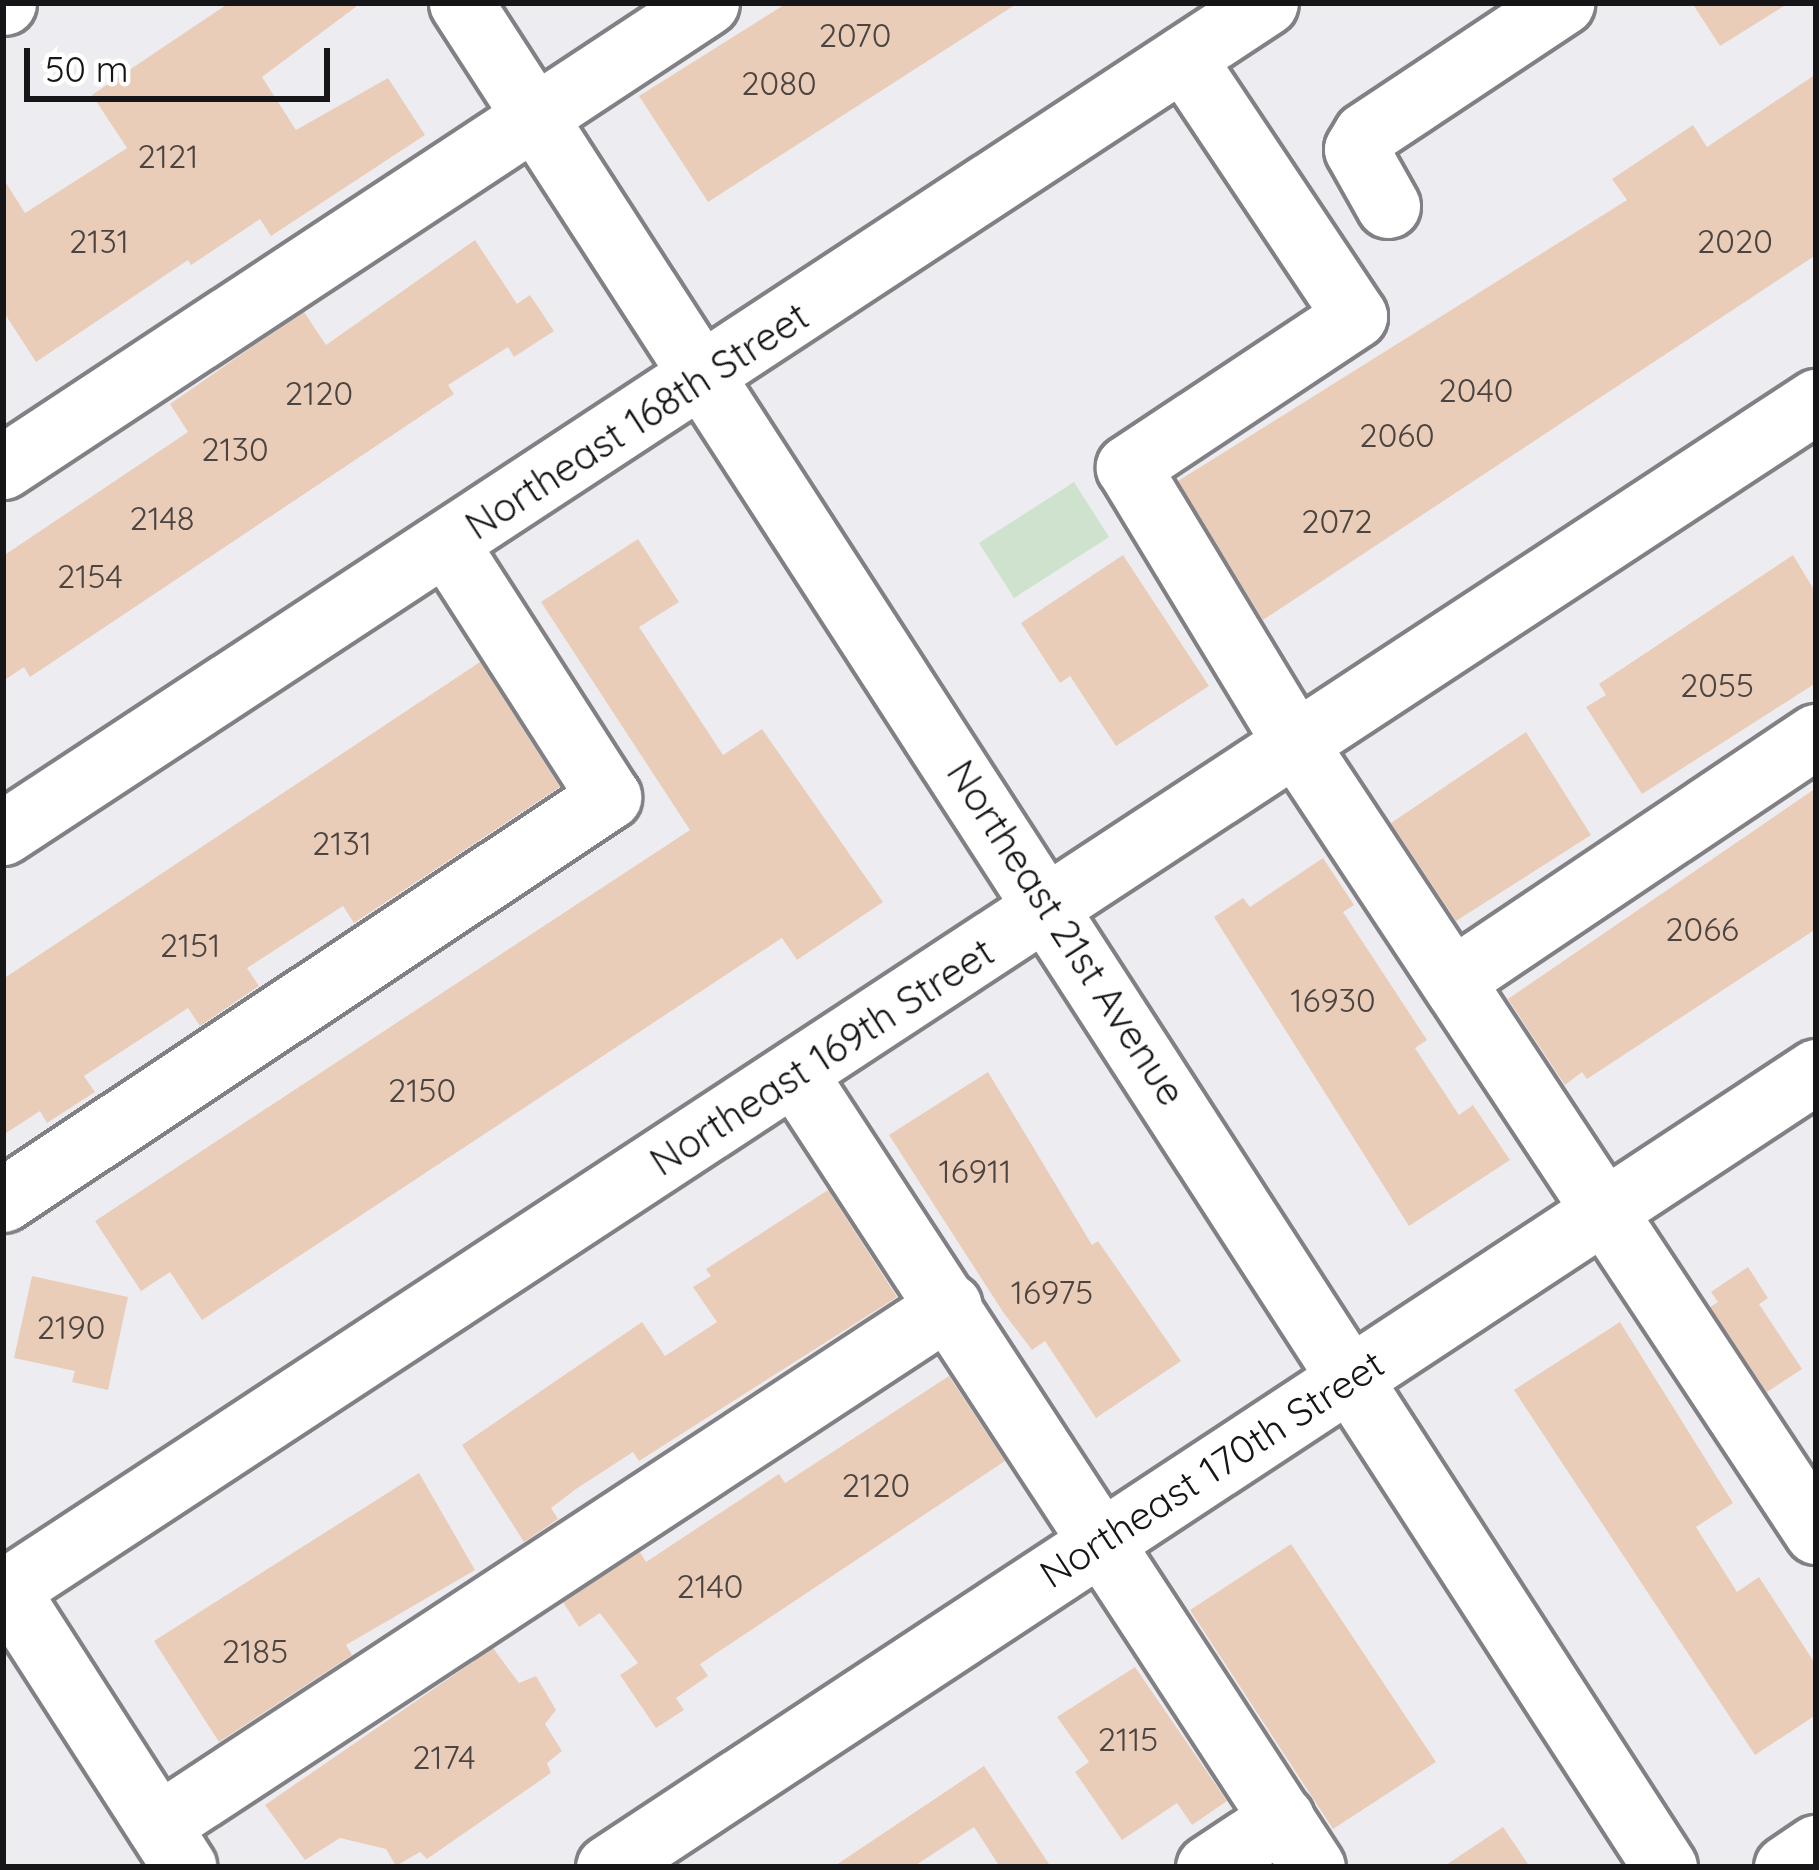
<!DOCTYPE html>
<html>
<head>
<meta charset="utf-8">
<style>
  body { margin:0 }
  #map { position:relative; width:1819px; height:1870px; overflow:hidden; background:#ededf1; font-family:Quicksand,sans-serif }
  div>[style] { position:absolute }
  .green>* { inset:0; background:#cee2ce }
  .building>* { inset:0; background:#eacdb9 }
  .roads { filter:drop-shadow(3px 0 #818185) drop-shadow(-3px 0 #818185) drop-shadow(0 3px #818185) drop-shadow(0 -3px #818185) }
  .minor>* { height:63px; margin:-31.5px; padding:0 31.5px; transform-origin:31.5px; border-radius:31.5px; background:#fff }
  span { translate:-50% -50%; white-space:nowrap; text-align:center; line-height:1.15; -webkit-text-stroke:12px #fff; paint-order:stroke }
  .number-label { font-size:33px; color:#4b4440 }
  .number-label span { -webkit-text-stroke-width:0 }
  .street-label { font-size:39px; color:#161618 }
  .frame { position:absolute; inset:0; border:6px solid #161618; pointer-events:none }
  .scale { position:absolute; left:24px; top:48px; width:306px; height:54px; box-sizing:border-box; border:6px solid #161618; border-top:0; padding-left:15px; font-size:36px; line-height:42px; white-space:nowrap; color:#161618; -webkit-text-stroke:9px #fff; paint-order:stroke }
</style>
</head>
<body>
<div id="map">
  <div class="green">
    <i style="clip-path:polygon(1074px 482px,1109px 537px,1014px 598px,979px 543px)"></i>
  </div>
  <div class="building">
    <i style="clip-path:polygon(229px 3px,361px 3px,262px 77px,296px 130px,388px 78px,425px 135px,271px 236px,260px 219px,191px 265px,188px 260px,36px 362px,3px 311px,3px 178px,25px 213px,127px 148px,92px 95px)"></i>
    <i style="clip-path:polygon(787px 3px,1018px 3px,708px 202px,639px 96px)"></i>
    <i style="clip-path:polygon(1692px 3px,1789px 3px,1720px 46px)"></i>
    <i style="clip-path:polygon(1816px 74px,1816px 255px,1263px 620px,1178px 481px,1627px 200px,1612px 179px,1693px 125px,1707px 147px)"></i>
    <i style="clip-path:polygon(475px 240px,517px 304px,530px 295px,554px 331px,514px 357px,508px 347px,448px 385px,454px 394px,30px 677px,24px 667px,3px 681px,3px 556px,188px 432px,170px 404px,252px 347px,304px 312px,326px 345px)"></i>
    <i style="clip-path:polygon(638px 539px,679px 602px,639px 627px,723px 755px,762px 729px,883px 902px,797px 960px,782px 938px,202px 1320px,170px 1272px,141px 1291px,95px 1221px,690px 830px,541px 602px)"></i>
    <i style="clip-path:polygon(1123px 555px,1209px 686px,1116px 746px,1070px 676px,1060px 683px,1021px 623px)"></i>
    <i style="clip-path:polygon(1793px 555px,1816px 593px,1816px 683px,1642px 794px,1586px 707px,1606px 695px,1599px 684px)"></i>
    <i style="clip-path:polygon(480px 662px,560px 787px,354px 923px,343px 906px,247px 968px,259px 986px,200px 1026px,188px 1008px,84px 1076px,95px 1092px,47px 1123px,40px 1111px,3px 1135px,3px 979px)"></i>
    <i style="clip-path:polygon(1526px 732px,1591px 835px,1456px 921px,1391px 823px)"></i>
    <i style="clip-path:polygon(1816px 788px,1816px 929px,1587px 1079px,1582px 1072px,1565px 1085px,1508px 999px)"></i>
    <i style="clip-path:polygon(1323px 858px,1354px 905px,1343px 912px,1427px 1040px,1415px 1048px,1459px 1115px,1473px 1105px,1510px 1160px,1409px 1226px,1214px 917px,1243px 898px,1250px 907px)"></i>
    <i style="clip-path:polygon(988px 1072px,1092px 1245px,1098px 1241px,1181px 1361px,1096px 1418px,1045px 1341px,1032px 1350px,1003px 1312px,889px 1135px)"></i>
    <i style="clip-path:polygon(828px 1190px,897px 1297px,639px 1461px,633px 1452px,576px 1489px,551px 1508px,558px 1519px,524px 1542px,462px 1445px,642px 1322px,665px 1356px,717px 1322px,693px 1287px,711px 1276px,706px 1269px)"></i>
    <i style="clip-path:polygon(1748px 1267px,1768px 1298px,1759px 1304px,1802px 1369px,1767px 1392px,1710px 1307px,1718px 1302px,1711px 1292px)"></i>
    <i style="clip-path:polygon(32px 1276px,128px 1297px,108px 1390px,72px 1382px,75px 1371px,14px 1358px)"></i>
    <i style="clip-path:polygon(1620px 1322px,1733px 1503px,1696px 1527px,1737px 1592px,1759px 1577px,1816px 1665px,1816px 1715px,1755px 1755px,1514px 1390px)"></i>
    <i style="clip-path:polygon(949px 1376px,1005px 1461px,700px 1664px,708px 1676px,676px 1698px,684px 1710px,656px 1728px,620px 1675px,638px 1663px,600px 1613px,579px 1627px,563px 1602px,640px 1552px,646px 1562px,779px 1474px,785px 1483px)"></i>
    <i style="clip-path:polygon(419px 1473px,475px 1570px,346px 1645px,352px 1655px,219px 1742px,154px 1641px)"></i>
    <i style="clip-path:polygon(1291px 1544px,1436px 1762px,1333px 1829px,1190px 1610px)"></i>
    <i style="clip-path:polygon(493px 1648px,519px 1683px,536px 1676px,556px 1710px,545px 1724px,562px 1751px,547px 1763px,551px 1773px,427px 1859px,420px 1852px,396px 1866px,386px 1849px,340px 1838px,305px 1860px,265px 1805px)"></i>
    <i style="clip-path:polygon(1135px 1667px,1227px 1801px,1192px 1825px,1177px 1803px,1122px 1840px,1075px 1772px,1089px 1762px,1057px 1717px)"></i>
    <i style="clip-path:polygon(984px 1766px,1051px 1867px,1000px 1867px,974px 1827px,913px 1867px,833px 1867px)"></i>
    <i style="clip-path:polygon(1503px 1827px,1530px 1867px,1443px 1867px)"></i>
  </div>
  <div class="roads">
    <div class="minor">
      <i style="left:3px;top:3px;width:1px"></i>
      <i style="left:461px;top:3px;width:2219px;rotate:57.14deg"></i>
      <i style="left:1183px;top:58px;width:310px;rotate:56.3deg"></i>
      <i style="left:1355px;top:316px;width:273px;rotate:146.4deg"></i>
      <i style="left:1128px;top:467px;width:326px;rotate:58.8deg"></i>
      <i style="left:1297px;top:746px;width:942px;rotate:56.56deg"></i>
      <i style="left:1388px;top:206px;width:65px;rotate:-119.3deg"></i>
      <i style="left:1356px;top:149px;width:17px;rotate:-59deg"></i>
      <i style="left:1365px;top:134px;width:237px;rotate:-33.6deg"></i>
      <i style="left:3px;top:467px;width:843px;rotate:-33.39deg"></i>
      <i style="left:3px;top:833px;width:1511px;rotate:-33.31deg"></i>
      <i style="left:1454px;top:979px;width:436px;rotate:-33.9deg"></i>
      <i style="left:795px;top:1074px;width:947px;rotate:56.85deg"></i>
      <i style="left:3px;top:1200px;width:728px;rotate:-33.62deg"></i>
      <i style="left:609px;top:797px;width:300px;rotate:-122.7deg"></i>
      <i style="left:3px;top:1584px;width:336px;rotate:57.3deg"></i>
      <i style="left:6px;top:1590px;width:2166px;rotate:-33.3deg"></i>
      <i style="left:158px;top:1825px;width:947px;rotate:-33.29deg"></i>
      <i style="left:608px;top:1867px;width:1447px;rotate:-33.38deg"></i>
      <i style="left:1208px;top:1867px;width:89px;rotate:-33.5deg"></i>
      <i style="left:1786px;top:1867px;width:36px;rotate:-34deg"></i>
    </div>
  </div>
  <div class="number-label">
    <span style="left:855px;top:35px">2070</span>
    <span style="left:779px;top:83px">2080</span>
    <span style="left:168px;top:156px">2121</span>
    <span style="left:99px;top:241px">2131</span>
    <span style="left:1735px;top:241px">2020</span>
    <span style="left:1476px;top:390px">2040</span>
    <span style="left:319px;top:393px">2120</span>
    <span style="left:1397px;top:435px">2060</span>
    <span style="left:235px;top:449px">2130</span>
    <span style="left:162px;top:518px">2148</span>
    <span style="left:1337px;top:521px">2072</span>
    <span style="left:90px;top:576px">2154</span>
    <span style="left:1717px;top:685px">2055</span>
    <span style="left:342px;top:843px">2131</span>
    <span style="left:1702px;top:929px">2066</span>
    <span style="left:190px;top:945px">2151</span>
    <span style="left:1333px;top:1000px">16930</span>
    <span style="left:422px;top:1090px">2150</span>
    <span style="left:975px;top:1171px">16911</span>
    <span style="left:1052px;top:1292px">16975</span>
    <span style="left:71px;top:1327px">2190</span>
    <span style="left:876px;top:1485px">2120</span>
    <span style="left:710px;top:1586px">2140</span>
    <span style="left:255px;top:1651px">2185</span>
    <span style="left:1128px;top:1739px">2115</span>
    <span style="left:444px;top:1757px">2174</span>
  </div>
  <div class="street-label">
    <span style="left:637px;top:421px;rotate:-33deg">Northeast 168th Street</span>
    <span style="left:1066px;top:933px;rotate:57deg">Northeast 21st Avenue</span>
    <span style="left:822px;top:1057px;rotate:-33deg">Northeast 169th Street</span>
    <span style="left:1212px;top:1469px;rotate:-33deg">Northeast 170th Street</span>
  </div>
  <div class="frame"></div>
  <div class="scale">50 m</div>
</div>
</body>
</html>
